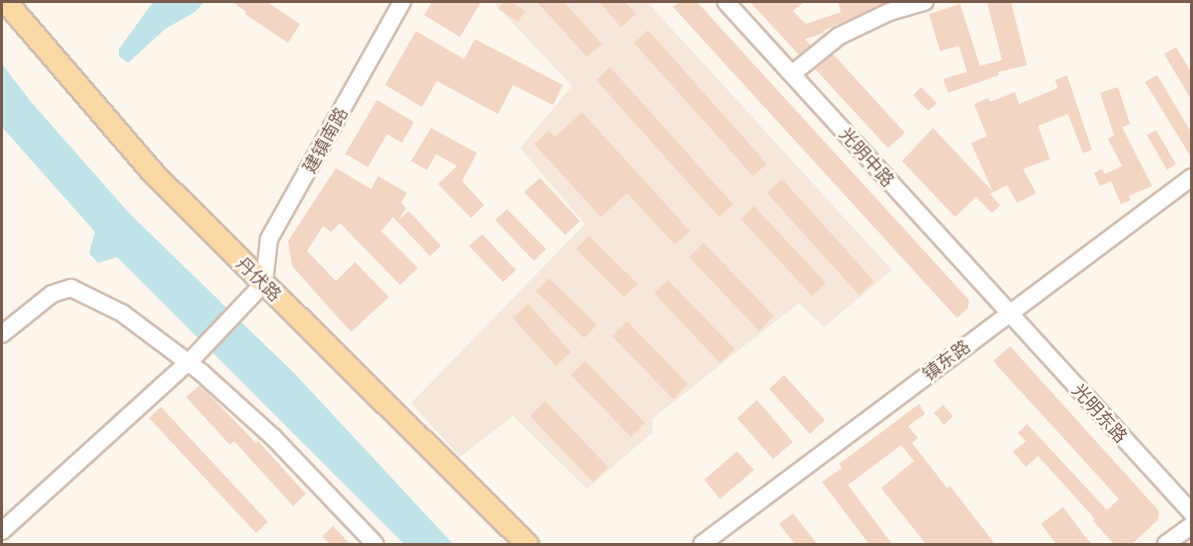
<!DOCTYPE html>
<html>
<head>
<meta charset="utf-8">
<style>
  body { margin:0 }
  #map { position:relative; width:1193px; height:546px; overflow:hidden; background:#fdf6ec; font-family:"Noto Sans","Noto Sans SC",sans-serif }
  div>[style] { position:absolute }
  .residential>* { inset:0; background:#f5e8da }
  .water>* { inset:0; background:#bfe3e8 }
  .building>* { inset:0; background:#f3d5c3 }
  .roads { filter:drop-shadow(2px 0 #d1beb0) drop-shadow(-2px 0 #d1beb0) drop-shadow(0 2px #d1beb0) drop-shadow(0 -2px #d1beb0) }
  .minor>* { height:16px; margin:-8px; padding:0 8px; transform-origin:8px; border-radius:8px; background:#fff }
  .major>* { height:21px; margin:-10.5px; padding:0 10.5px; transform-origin:10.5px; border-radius:10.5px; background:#fbd9a5 }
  span { translate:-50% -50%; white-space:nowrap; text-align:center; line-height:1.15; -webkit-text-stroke:5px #fffaf3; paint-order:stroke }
  .street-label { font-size:18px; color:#7a5c4d }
  .frame { position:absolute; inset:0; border:3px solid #7a5c4d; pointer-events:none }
</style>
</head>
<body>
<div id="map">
  <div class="residential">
    <i style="clip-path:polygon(493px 2px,654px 2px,650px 5px,892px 270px,824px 327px,799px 303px,652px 419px,653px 432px,587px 489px,513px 416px,460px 457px,411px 403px,585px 224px,520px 148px,572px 86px)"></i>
  </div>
  <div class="water">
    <i style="clip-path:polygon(153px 2px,204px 2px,195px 12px,165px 29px,128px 63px,119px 56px,119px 49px)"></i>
    <i style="clip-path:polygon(2px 64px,31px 102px,129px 213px,296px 375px,453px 544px,404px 544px,117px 257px,98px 263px,89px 253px,95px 232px,2px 127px)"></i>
  </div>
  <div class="building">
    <i style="clip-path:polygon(233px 2px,267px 2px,300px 24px,288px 43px,245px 14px,246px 12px)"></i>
    <i style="clip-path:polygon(432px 2px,481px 2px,460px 37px,424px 15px)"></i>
    <i style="clip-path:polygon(504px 2px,511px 2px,525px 11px,518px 22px,498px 9px)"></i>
    <i style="clip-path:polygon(537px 2px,564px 2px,602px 44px,587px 57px)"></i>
    <i style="clip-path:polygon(599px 2px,625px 2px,636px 14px,621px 27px)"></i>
    <i style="clip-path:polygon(679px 2px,697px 2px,969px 300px,968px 308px,957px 318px,673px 7px)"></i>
    <i style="clip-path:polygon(750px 2px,804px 2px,793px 11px,806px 24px,841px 12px,838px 2px,888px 2px,823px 31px,824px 33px,805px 39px,811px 45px,799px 55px)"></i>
    <i style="clip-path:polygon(987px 2px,1011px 2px,1027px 65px,998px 72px,999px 75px,948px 93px,943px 79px,967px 72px,959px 46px,940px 51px,929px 14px,960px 4px,980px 66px,1002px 60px)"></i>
    <i style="clip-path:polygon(648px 30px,767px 164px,753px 176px,634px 43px)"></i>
    <i style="clip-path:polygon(416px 31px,464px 59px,475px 39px,563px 85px,553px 105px,513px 85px,498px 114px,437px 81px,422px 107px,385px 85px)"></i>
    <i style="clip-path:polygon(1176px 47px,1191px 72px,1191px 99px,1164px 54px)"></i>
    <i style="clip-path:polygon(833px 54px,905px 133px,888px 148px,815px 69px)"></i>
    <i style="clip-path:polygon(610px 67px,733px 204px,719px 217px,596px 80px)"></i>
    <i style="clip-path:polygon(1067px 75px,1092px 150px,1083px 153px,1068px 114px,1038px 126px,1050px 159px,1023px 169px,1036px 193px,1017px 203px,1007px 185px,990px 194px,1000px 205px,992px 213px,976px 197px,955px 217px,902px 161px,933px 128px,993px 192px,971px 143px,987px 136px,974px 104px,988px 98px,990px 102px,1015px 92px,1019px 104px,1058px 88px,1055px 80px)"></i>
    <i style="clip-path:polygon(1157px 75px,1191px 132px,1191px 157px,1145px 82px)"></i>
    <i style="clip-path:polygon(921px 87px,937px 103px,928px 111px,913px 95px)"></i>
    <i style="clip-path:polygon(1118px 87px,1130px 124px,1122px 127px,1152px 186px,1129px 196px,1131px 200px,1121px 204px,1111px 181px,1100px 186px,1094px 173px,1102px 169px,1105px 174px,1122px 166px,1108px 139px,1114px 135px,1100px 93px)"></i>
    <i style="clip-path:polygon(377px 100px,414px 122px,402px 143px,387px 134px,368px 167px,345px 154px)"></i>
    <i style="clip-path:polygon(582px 112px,690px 231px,675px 245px,627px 193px,601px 217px,534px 144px,549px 131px,555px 137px)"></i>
    <i style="clip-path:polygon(431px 128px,477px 153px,462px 181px,484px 205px,471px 218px,438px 184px,457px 166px,436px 154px,427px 170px,411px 161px)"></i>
    <i style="clip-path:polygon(1156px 130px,1176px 164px,1167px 170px,1147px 135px)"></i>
    <i style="clip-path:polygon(336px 168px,371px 189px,378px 176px,407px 193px,401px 203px,406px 208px,399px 220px,409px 211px,441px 246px,430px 256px,393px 217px,381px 231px,418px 268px,400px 285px,340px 223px,331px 232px,323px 226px,307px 251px,336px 281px,355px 262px,389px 297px,351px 332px,292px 266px,288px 241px)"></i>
    <i style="clip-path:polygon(540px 178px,580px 221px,565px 235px,524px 192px)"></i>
    <i style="clip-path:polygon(782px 179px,874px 281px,859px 295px,767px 193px)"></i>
    <i style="clip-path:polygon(754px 206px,826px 283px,812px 296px,741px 219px)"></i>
    <i style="clip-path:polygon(507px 209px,546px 249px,534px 261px,495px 220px)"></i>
    <i style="clip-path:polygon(482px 234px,516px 270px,503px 282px,469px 246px)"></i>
    <i style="clip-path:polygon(589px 236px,638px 284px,624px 297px,576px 249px)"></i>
    <i style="clip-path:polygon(704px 243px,774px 316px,759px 331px,689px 257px)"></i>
    <i style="clip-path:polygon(549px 278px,597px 325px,584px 338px,536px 291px)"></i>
    <i style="clip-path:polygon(668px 280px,735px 349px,720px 363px,654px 293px)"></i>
    <i style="clip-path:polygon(528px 304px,571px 352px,556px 366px,513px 318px)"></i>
    <i style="clip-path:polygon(627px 321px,688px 384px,673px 399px,612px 336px)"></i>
    <i style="clip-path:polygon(1010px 346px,1159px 511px,1158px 520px,1132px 544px,1114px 544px,1093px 521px,1095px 519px,1038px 456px,1026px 467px,1013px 452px,1026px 441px,1018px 433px,1027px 424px,1107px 510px,1119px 499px,993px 361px)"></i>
    <i style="clip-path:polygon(585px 361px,645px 423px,631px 437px,571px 375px)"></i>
    <i style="clip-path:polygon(784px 375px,825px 420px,810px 434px,769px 389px)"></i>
    <i style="clip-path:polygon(200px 385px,256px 443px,258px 441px,306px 494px,293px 506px,234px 441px,230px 445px,186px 397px)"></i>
    <i style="clip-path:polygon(757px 400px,793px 442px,773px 459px,737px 418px)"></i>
    <i style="clip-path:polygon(545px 401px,608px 467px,593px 482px,530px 416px)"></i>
    <i style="clip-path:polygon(919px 404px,925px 414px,908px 426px,918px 438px,912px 443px,947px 488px,950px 486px,995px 544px,926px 544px,881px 488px,914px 461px,901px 445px,848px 485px,892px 544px,869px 544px,822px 482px,842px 468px,839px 464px)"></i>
    <i style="clip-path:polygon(943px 405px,953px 416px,944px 425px,934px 413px)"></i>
    <i style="clip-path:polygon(161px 407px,268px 522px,256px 533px,149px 418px)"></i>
    <i style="clip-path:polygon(737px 451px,754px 470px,720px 499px,704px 480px)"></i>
    <i style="clip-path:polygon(1063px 507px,1084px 535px,1092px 544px,1056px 544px,1041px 524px)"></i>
    <i style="clip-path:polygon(793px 513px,817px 544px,795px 544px,779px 524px)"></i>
    <i style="clip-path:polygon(333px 526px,350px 544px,330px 544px,322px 536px)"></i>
  </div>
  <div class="roads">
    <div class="minor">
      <i style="left:726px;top:2px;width:692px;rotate:47.64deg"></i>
      <i style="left:792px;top:74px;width:60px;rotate:-39deg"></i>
      <i style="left:839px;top:36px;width:55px;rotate:-25.6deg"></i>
      <i style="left:889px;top:12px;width:37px;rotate:-16deg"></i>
      <i style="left:2px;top:334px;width:64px;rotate:-38.7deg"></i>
      <i style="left:52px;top:294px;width:20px;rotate:-18deg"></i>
      <i style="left:71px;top:288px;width:57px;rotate:26.1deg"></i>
      <i style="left:122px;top:313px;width:99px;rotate:36.8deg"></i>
      <i style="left:201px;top:372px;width:98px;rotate:42.1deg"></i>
      <i style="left:274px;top:438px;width:146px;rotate:46.4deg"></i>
      <i style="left:2px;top:531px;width:258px;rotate:-42.2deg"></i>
      <i style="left:193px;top:358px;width:103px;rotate:-46.6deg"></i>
      <i style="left:264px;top:283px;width:44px;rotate:-83.5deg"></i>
      <i style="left:269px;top:239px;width:272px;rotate:-60.7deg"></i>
      <i style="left:702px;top:544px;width:612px;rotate:-36.83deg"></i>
      <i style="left:1166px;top:544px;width:32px;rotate:-36deg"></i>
    </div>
    <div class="major">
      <i style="left:6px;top:2px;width:225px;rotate:49.3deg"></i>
      <i style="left:153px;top:173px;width:527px;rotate:44.77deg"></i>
    </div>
  </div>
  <div class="street-label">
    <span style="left:325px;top:140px;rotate:-61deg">建镇南路</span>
    <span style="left:867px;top:157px;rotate:48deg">光明中路</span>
    <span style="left:259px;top:279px;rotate:44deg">丹伏路</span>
    <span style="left:946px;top:360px;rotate:-37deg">镇东路</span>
    <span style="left:1100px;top:413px;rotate:48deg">光明东路</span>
  </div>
  <div class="frame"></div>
</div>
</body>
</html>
